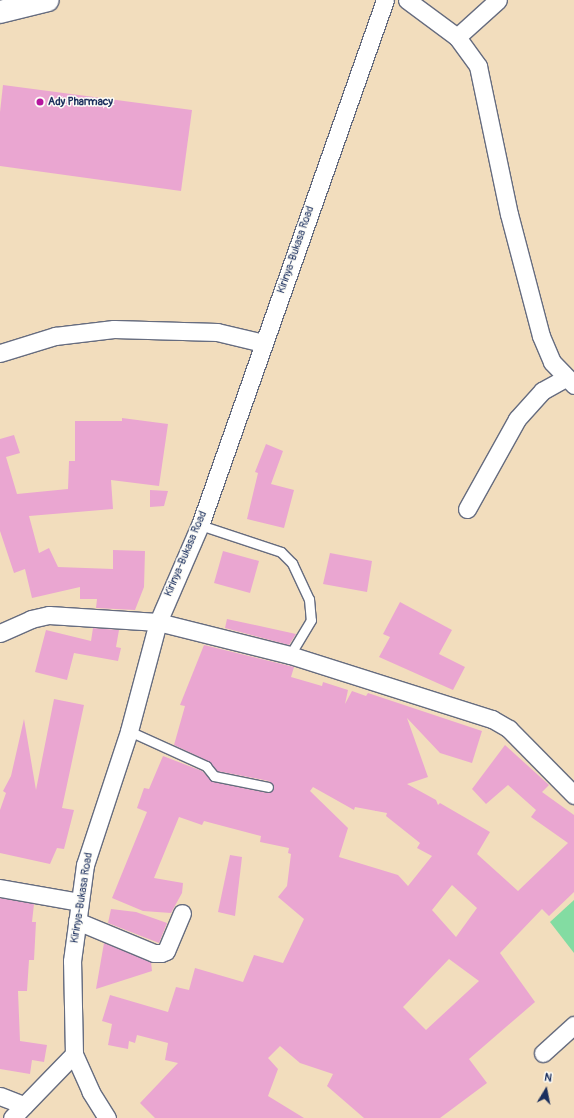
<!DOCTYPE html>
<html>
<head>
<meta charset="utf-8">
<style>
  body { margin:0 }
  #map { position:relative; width:574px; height:1118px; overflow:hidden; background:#f2ddbd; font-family:Pangolin,sans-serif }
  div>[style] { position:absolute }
  .green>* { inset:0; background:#83dca2 }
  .building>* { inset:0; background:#eaa6d1 }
  .roads { filter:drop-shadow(1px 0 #666c7f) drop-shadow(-1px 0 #666c7f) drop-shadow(0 1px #666c7f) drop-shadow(0 -1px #666c7f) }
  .service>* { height:9px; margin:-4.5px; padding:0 4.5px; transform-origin:4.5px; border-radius:4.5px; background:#fff }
  .minor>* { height:17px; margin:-8.5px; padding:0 8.5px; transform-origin:8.5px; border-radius:8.5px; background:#fff }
  .secondary>* { height:22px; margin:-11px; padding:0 11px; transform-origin:11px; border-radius:11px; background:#fff }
  .dots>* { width:11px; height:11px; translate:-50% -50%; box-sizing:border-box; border:2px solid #fdfcf7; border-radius:50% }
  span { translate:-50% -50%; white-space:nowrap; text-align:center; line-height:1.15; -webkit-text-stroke:3px #fdfcf7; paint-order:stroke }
  .poi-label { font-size:11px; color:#1b2f5e; font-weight:700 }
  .left { translate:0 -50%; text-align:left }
  .street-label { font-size:11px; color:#1b2f5e }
  .north { position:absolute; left:526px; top:1070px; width:40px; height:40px; -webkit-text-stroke:3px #fdfcf7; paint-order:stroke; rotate:10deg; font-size:11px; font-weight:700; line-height:16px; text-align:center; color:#1b2f5e }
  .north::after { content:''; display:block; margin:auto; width:14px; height:18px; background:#1b2f5e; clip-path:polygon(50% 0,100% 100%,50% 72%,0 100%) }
</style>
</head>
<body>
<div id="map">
  <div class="green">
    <i style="clip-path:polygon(574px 900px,574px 953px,550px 922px)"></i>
  </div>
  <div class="building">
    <i style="clip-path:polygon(3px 85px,192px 110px,181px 191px,0 166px,0 112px)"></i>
    <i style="clip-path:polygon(122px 418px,168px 424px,159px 486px,111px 480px,113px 509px,29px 516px,39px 553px,49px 548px,58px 567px,113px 569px,113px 550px,145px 551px,144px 587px,135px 610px,96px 608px,97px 599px,80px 599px,80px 587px,32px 598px,25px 569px,14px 573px,0 531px,0 439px,14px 435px,20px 453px,6px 457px,17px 494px,68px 489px,69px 461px,75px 461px,75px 421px,122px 421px)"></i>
    <i style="clip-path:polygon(266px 444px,283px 451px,271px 484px,294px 490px,284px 528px,247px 519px,258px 473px,255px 472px)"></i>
    <i style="clip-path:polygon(150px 490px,168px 491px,164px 506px,150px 507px)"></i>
    <i style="clip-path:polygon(223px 551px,259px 561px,250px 593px,214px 583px)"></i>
    <i style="clip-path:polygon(330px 553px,372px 561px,367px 592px,323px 584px)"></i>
    <i style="clip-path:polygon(400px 602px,452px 630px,439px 654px,465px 667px,453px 690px,379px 657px,390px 637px,383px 634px)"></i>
    <i style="clip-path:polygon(227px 619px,296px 634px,289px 645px,225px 628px)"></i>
    <i style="clip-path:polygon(93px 628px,119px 630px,116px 647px,121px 648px,118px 661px,74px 653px,67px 680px,35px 672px,46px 630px,91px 641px)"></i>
    <i style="clip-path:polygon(evenodd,204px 645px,294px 667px,291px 677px,322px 686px,323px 682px,348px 690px,345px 704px,352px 691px,366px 696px,368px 693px,482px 731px,472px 763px,440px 753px,407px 718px,428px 777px,407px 784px,436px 800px,438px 805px,440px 803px,490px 832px,477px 854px,518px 891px,568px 843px,531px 817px,536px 810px,508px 785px,486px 804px,472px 789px,505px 745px,549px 785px,542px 792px,574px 815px,574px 892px,549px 916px,542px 909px,500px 953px,535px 1002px,469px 1059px,487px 1083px,440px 1118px,364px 1118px,327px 1086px,333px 1074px,300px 1063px,280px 1046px,268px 1058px,278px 1069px,268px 1096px,304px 1118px,155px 1118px,140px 1103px,178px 1063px,165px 1060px,168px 1043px,137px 1035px,135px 1043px,129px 1041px,128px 1049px,108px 1045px,112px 1024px,102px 1021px,110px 995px,168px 1012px,176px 987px,189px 990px,195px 968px,243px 982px,254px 955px,283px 963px,304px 919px,278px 897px,287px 886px,291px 854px,288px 853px,289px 848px,260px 842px,261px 836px,204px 821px,202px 825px,179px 817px,154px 878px,183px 883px,182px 893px,171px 913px,143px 911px,112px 898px,147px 812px,137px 808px,144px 788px,149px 789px,163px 756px,202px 771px,213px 782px,267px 793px,274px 789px,269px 781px,217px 771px,208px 761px,174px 745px,185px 706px,180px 705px,204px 645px,313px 787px,354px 810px,355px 807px,387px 813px,386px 816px,420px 843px,417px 848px,432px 856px,408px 886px,398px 875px,339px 857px,348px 828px,310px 791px,313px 787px,204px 645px,452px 885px,477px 908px,456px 937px,432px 910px,452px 885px,204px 645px,449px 959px,479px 981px,426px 1030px,403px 1007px,449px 959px)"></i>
    <i style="clip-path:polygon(54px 699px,84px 705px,62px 808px,74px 810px,64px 849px,57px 848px,50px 864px,0 853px,0 810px,6px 793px,3px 791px,11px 776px,24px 719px,36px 790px)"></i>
    <i style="clip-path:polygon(230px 855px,242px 857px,235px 916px,218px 912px)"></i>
    <i style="clip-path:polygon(0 898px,34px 904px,32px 922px,36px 922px,34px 960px,29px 960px,27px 991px,18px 991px,20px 1041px,47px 1045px,44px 1062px,32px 1060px,30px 1074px,0 1069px)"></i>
    <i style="clip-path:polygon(111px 909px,136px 912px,167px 923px,159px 943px,108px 923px)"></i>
    <i style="clip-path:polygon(104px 943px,151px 962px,152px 971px,96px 989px)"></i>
  </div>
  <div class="roads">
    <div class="service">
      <i style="left:200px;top:525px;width:85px;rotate:18.4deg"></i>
      <i style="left:281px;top:552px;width:16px;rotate:45deg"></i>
      <i style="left:292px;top:563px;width:40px;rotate:65deg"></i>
      <i style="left:309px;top:599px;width:21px;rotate:85deg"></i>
      <i style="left:311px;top:620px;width:41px;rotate:121deg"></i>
      <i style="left:129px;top:731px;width:85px;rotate:24.4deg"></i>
      <i style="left:206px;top:766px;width:13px;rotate:51deg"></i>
      <i style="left:214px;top:776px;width:55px;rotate:11.5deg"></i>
    </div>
    <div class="minor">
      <i style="left:407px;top:0;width:62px;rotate:36.5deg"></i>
      <i style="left:457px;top:37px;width:36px;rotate:54deg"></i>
      <i style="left:478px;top:66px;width:151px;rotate:78.2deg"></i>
      <i style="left:509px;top:214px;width:126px;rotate:75.3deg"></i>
      <i style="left:541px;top:336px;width:28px;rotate:67deg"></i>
      <i style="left:552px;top:362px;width:32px;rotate:46deg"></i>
      <i style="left:457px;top:37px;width:55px;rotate:-42.1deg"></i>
      <i style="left:0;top:353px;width:58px;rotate:-17.2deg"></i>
      <i style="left:55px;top:336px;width:59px;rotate:-6.8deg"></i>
      <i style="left:114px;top:329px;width:103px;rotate:1.7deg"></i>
      <i style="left:217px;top:332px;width:47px;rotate:13.4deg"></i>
      <i style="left:467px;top:509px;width:103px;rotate:-60.9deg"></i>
      <i style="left:517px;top:419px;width:38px;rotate:-48deg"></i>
      <i style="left:542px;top:391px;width:26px;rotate:-29deg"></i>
      <i style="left:0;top:633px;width:34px;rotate:-24deg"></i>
      <i style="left:31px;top:619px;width:18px;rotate:-13deg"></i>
      <i style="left:49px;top:615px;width:109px;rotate:3.7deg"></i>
      <i style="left:158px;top:622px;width:136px;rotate:14deg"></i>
      <i style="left:290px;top:655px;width:212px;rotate:17.6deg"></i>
      <i style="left:492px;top:719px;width:20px;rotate:30deg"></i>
      <i style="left:509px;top:729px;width:93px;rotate:45.4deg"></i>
      <i style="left:0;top:888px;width:80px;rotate:10deg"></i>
      <i style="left:77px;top:921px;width:83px;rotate:22.6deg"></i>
      <i style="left:154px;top:953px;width:7px"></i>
      <i style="left:161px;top:953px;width:5px;rotate:-22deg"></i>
      <i style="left:166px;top:951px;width:41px;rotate:-67.2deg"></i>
      <i style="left:543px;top:1053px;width:42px;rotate:-42.1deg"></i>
      <i style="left:0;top:1096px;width:26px;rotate:21deg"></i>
      <i style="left:12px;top:1118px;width:89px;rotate:-45.9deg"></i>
      <i style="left:107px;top:1118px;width:31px;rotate:-122deg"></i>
      <i style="left:91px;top:1092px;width:42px;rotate:-114.1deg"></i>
      <i style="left:74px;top:1054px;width:93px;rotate:-91.2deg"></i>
      <i style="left:72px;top:961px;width:97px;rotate:-82.3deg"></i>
      <i style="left:85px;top:865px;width:141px;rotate:-71.8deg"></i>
      <i style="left:129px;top:731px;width:113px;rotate:-75.1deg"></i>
      <i style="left:158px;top:622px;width:106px;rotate:-66.6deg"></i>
      <i style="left:200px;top:525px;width:557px;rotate:-70.59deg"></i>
    </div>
    <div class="secondary">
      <i style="left:0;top:12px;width:49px;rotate:-14deg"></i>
    </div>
  </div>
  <div class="dots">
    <i style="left:40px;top:102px;background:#b5179e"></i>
  </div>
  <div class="poi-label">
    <span class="left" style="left:48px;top:102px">Ady Pharmacy</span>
  </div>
  <div class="street-label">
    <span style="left:296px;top:250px;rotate:-71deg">Kirinya-Bukasa Road</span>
    <span style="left:186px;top:554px;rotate:-67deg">Kirinya-Bukasa Road</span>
    <span style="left:82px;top:898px;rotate:-81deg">Kirinya-Bukasa Road</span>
  </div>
  <div class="north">N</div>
</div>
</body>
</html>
